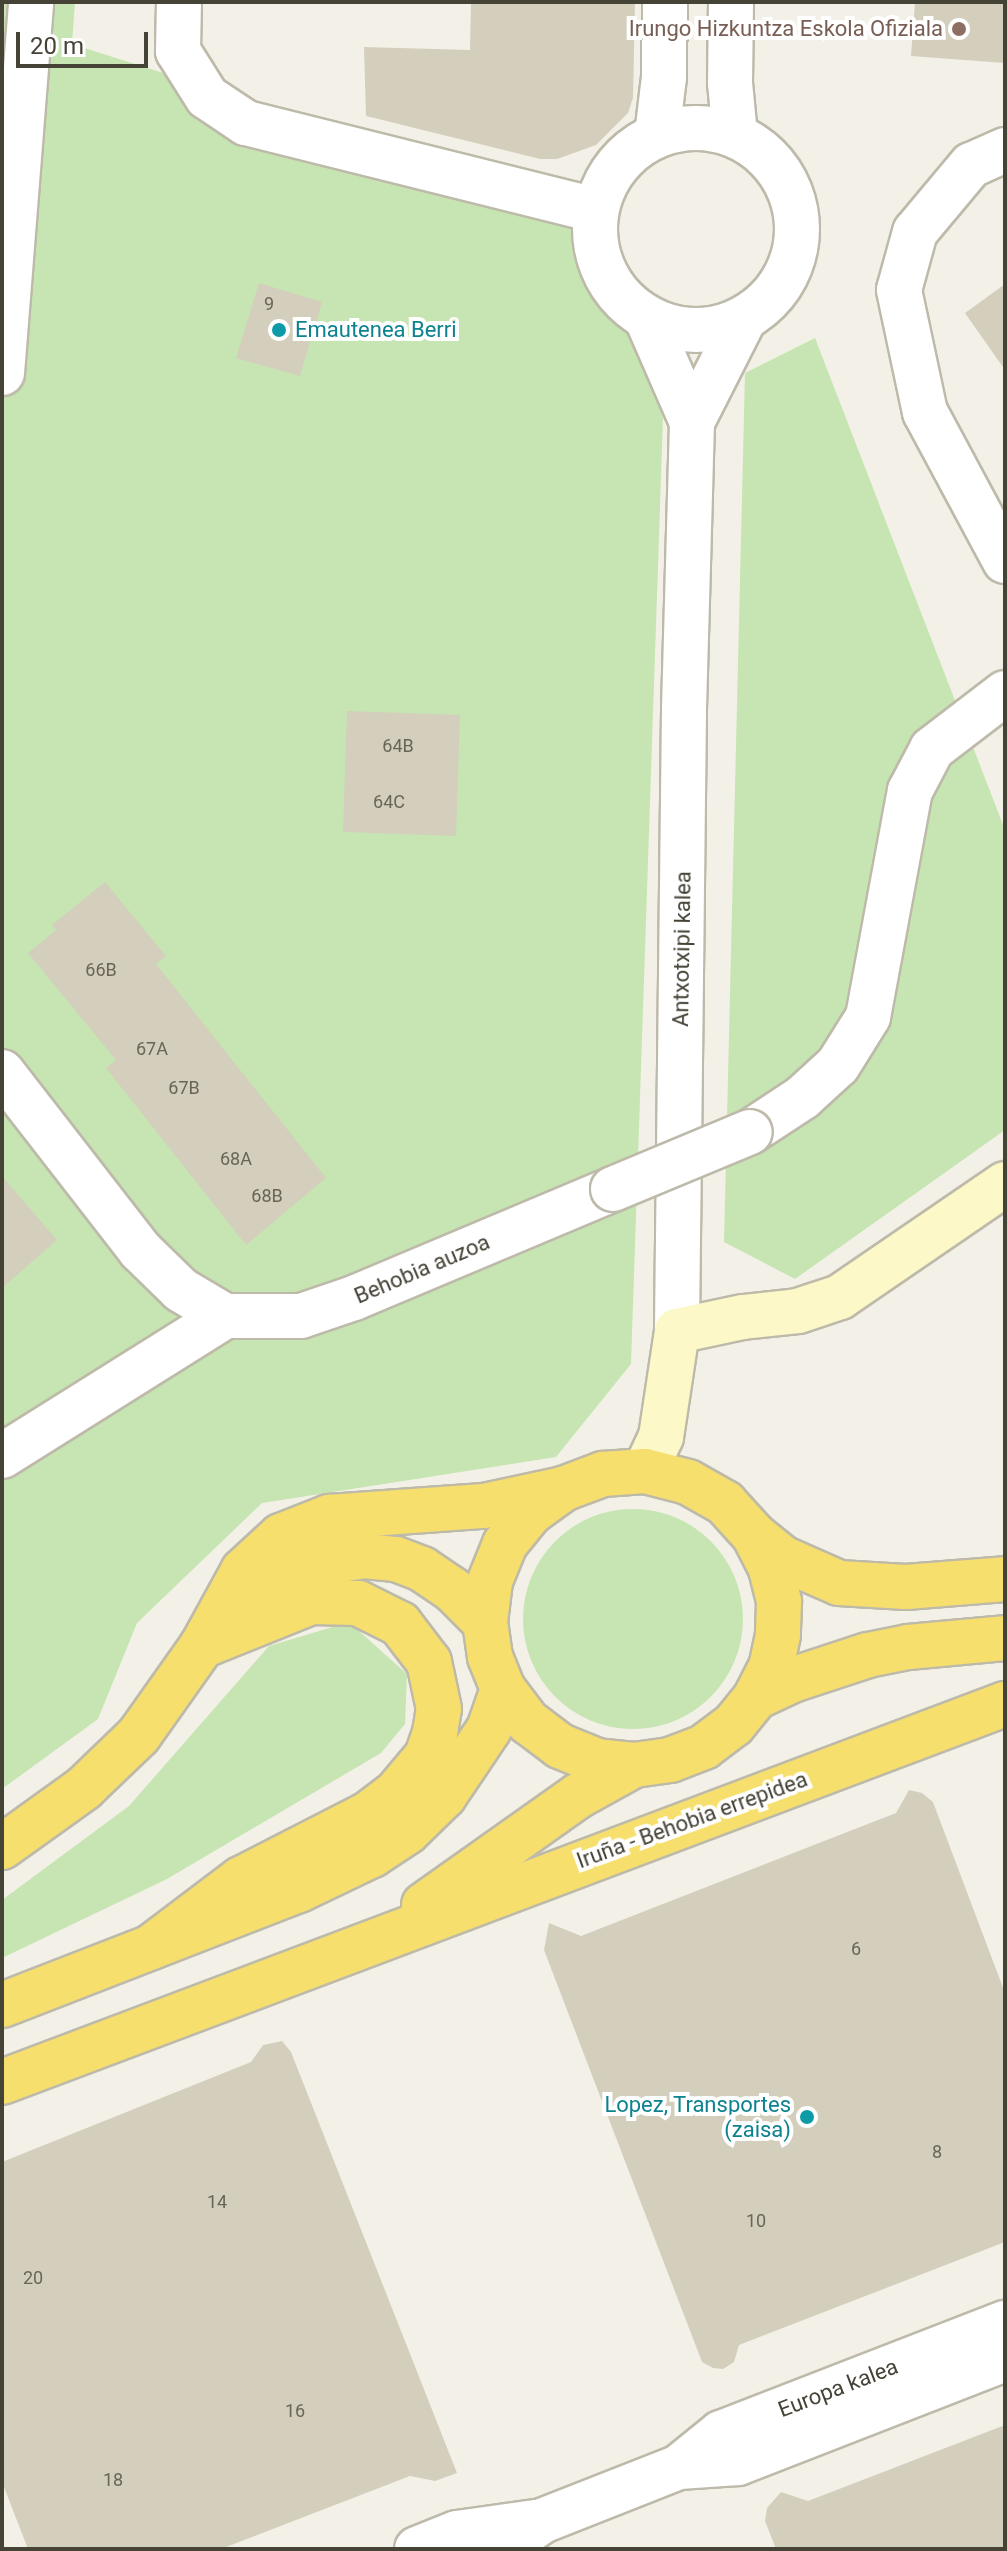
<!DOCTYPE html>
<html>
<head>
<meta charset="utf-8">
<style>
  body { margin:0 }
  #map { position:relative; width:1007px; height:2551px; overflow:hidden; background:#f3f1e7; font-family:Roboto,sans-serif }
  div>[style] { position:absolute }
  .green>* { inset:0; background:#c6e5b2 }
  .round { border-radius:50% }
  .building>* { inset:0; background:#d4cebd }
  .roads { filter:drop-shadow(2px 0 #bebaaa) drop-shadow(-2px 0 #bebaaa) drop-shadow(0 2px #bebaaa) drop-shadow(0 -2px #bebaaa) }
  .street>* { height:44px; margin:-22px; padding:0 22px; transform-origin:22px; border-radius:22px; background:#fff }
  .street>.ring { margin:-22px; padding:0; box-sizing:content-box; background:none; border:44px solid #fff; border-radius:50% }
  .secondary>* { height:44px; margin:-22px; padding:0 22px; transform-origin:22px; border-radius:22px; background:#fcf8c8 }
  .highway>* { height:44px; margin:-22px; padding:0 22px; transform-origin:22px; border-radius:22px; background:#f7df6e }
  .bridges { filter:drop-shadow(2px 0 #bebaaa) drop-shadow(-2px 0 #bebaaa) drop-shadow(0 2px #bebaaa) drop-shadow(0 -2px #bebaaa) }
  .street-bridge>* { height:44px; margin:-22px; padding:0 22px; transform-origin:22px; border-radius:22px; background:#fff }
  .dots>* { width:22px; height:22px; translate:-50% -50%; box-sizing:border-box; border:4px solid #fff; border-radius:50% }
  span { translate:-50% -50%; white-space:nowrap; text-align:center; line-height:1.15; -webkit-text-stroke:8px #fff; paint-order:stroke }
  .number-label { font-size:18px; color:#696558 }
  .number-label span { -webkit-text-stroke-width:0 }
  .education-label { font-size:22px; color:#785e54 }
  .right { translate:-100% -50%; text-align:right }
  .culture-label { font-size:22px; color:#0d838f }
  .left { translate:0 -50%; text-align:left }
  .street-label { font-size:22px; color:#454236 }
  .frame { position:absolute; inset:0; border:4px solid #454236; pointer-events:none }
  .scale { position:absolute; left:16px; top:32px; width:132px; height:36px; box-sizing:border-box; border:4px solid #454236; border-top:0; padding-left:10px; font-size:24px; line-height:28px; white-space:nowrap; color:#454236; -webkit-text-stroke:6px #fff; paint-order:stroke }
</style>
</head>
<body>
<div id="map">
  <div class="green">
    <i style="clip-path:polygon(2px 2px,75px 2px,72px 44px,595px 210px,663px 418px,631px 1364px,556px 1457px,262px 1503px,137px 1623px,98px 1719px,2px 1789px)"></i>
    <i style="clip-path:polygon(815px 338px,1005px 830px,1005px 1130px,795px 1279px,724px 1242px,745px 373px)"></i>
    <i class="round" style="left:523px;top:1509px;width:220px;height:220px"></i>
    <i style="clip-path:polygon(349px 1622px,407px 1674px,405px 1724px,381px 1753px,167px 1879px,2px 1958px,2px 1900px,129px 1806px,269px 1646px)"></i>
  </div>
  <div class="building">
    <i style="clip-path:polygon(471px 2px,635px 2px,633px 98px,628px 113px,596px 145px,557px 159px,540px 159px,366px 116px,364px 47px,470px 50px)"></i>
    <i style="clip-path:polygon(915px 2px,1005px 2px,1005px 63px,911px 56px)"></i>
    <i style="clip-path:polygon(259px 283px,322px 302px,300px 376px,236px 358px)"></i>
    <i style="clip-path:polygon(1005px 284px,1005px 370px,965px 313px)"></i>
    <i style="clip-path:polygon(347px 711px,460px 715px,456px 836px,343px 832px)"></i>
    <i style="clip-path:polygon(105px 882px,166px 956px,156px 964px,326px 1178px,246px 1245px,106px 1068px,116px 1060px,28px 953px,56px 930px,52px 925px)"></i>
    <i style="clip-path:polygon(2px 1176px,57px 1240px,2px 1288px)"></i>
    <i style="clip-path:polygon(909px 1790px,922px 1793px,933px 1802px,1005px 1993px,1005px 2242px,739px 2345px,734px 2362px,723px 2369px,713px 2368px,702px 2362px,544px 1950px,549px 1923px,581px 1936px,896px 1813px)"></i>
    <i style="clip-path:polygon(282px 2041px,291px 2052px,457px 2473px,435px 2481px,410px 2476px,221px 2549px,28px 2549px,2px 2482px,2px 2162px,251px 2062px,263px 2045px)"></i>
    <i style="clip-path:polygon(1005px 2425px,1005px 2549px,776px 2549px,765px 2521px,767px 2508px,781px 2492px,808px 2501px)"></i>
  </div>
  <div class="roads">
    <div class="street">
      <i style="left:179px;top:2px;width:49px;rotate:91.2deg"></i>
      <i style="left:178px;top:51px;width:54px;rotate:57.8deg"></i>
      <i style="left:207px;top:97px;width:47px;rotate:33.7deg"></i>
      <i style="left:246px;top:123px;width:360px;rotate:14deg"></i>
      <i style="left:731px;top:2px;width:81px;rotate:90.7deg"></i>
      <i style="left:730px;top:83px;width:52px;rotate:84.5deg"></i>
      <i class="ring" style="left:595px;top:128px;width:158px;height:158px"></i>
      <i style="left:657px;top:135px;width:58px;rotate:-83.1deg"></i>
      <i style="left:664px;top:77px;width:75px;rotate:-89.2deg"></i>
      <i style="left:1005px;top:150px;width:37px;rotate:156deg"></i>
      <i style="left:971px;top:165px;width:87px;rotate:129.9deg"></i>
      <i style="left:915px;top:232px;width:60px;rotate:105.4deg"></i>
      <i style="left:899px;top:290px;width:125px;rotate:78deg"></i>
      <i style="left:925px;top:412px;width:169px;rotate:61.8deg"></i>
      <i style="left:647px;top:319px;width:112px;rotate:66.4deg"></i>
      <i style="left:692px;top:422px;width:288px;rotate:91.6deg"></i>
      <i style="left:684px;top:710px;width:621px;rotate:90.65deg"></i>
      <i style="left:2px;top:373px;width:372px;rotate:-85.5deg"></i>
      <i style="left:692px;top:422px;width:115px;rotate:-63.2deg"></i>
      <i style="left:2px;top:1072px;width:225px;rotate:52.2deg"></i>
      <i style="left:140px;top:1250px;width:57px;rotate:44.3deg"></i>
      <i style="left:181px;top:1290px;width:51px;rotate:30.6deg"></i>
      <i style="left:225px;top:1316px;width:76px"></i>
      <i style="left:301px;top:1316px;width:56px;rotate:-18.8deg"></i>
      <i style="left:354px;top:1298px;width:281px;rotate:-22.8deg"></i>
      <i style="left:750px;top:1132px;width:64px;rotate:-33.4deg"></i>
      <i style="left:803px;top:1097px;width:47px;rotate:-42.4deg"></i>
      <i style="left:838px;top:1065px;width:57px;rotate:-58deg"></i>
      <i style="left:868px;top:1017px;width:230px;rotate:-79.5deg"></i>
      <i style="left:910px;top:791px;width:47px;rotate:-62.4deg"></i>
      <i style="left:932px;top:749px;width:92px;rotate:-37.5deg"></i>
      <i style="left:2px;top:1456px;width:263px;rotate:-32.1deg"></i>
      <i style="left:679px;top:2467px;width:54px;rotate:-39deg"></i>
      <i style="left:721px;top:2433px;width:305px;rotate:-21.2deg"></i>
      <i style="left:417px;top:2549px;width:43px;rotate:-21.8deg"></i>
      <i style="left:457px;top:2533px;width:79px;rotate:-8deg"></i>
      <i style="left:502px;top:2549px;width:49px;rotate:-35deg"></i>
      <i style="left:542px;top:2521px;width:147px;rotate:-21.5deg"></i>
      <i style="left:679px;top:2467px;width:59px;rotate:-3.9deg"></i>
      <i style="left:738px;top:2463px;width:287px;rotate:-21.3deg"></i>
    </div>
    <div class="secondary">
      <i style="left:645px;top:1471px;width:38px;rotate:-65deg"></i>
      <i style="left:661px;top:1437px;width:107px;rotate:-81.4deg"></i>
      <i style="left:677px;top:1331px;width:67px;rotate:-12deg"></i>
      <i style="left:743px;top:1317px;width:55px;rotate:-6.2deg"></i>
      <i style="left:798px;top:1311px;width:44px;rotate:-18.4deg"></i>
      <i style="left:840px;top:1297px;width:200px;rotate:-34.4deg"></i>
    </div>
    <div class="highway">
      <i style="left:754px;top:1535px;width:36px;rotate:39deg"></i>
      <i style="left:782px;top:1558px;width:62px;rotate:23.7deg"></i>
      <i style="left:839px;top:1583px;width:67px;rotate:3.4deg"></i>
      <i style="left:906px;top:1587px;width:99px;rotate:-4.6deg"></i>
      <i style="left:257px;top:1602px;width:34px;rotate:-37deg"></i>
      <i style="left:284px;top:1582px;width:47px;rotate:-24.9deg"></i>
      <i style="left:327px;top:1562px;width:38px;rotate:-9deg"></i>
      <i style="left:365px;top:1556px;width:31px;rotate:6deg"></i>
      <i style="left:396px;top:1559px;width:28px;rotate:21deg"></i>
      <i style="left:422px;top:1569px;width:37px;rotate:34deg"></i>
      <i style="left:453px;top:1590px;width:45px;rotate:45deg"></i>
      <i style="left:756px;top:1697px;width:40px;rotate:-25deg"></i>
      <i style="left:792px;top:1680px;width:80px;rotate:-18.2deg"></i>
      <i style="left:868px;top:1655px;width:41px;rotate:-11.3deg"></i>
      <i style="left:908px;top:1647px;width:97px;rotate:-5.3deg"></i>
      <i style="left:2px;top:1847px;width:101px;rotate:-35.7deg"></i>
      <i style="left:84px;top:1788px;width:76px;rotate:-43.9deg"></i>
      <i style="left:139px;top:1735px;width:109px;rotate:-54.7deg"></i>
      <i style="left:202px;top:1646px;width:85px;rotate:-61.3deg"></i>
      <i style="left:243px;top:1571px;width:52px;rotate:-42.6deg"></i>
      <i style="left:281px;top:1536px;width:52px;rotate:-21.6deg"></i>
      <i style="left:329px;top:1517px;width:155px;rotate:-4.1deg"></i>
      <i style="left:484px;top:1506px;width:81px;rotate:-12.1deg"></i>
      <i style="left:563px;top:1489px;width:43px;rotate:-20.6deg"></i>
      <i style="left:603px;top:1474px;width:42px;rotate:-4.1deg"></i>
      <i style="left:645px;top:1471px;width:44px;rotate:14.3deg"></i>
      <i style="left:688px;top:1482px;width:43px;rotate:29.6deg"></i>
      <i style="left:725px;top:1503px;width:43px;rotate:47.8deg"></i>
      <i style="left:754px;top:1535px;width:38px;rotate:63deg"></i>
      <i style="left:771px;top:1569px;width:34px;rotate:76deg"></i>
      <i style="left:779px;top:1602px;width:33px;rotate:92deg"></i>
      <i style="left:778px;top:1635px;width:33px;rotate:102deg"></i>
      <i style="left:771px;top:1667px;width:34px;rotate:117deg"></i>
      <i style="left:756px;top:1697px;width:36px;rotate:129deg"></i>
      <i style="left:733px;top:1725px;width:36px;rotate:143deg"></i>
      <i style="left:704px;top:1747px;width:36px;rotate:159deg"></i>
      <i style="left:670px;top:1760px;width:36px;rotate:172deg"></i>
      <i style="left:634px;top:1765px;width:37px;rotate:-174deg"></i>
      <i style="left:597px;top:1761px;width:40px;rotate:-158deg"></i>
      <i style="left:560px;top:1746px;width:40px;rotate:-143deg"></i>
      <i style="left:528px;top:1722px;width:41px;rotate:-127.1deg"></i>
      <i style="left:503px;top:1689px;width:35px;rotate:-112deg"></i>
      <i style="left:490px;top:1657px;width:35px;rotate:-98deg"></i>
      <i style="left:485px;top:1622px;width:41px;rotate:-83deg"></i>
      <i style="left:490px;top:1581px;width:40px;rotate:-68deg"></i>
      <i style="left:505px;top:1544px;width:40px;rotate:-51deg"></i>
      <i style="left:530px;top:1513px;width:41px;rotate:-36deg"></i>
      <i style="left:424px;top:1905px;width:189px;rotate:-35.3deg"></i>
      <i style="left:578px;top:1796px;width:64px;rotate:-29deg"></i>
      <i style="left:151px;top:1947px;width:113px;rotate:-37.1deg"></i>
      <i style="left:241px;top:1879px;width:143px;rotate:-27.1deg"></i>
      <i style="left:368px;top:1814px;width:35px;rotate:-37deg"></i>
      <i style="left:396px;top:1793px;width:48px;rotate:-50deg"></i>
      <i style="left:427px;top:1756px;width:24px;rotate:-71deg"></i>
      <i style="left:435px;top:1733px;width:24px;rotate:-81deg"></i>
      <i style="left:439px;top:1709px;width:48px;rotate:-102deg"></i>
      <i style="left:429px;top:1662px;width:48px;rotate:-127.3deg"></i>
      <i style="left:400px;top:1624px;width:47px;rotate:-153.4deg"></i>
      <i style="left:358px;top:1603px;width:47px;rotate:-178.8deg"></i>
      <i style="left:311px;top:1602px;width:118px;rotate:158deg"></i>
      <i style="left:2px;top:2005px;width:318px;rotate:-21.2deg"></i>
      <i style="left:299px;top:1890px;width:81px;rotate:-25.6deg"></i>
      <i style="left:372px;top:1855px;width:42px;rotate:-33.3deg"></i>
      <i style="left:407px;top:1832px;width:52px;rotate:-44.2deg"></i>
      <i style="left:444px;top:1796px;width:81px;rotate:-56.1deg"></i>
      <i style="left:489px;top:1729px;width:42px;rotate:-70.7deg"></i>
      <i style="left:2px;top:2082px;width:1072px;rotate:-20.65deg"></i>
    </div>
  </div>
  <div class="bridges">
    <div class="street-bridge">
      <i style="left:613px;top:1189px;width:148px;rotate:-22.6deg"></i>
    </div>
  </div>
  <div class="dots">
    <i style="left:959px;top:29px;background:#8d6e63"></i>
    <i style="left:279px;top:330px;background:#0f9aa8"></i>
    <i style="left:807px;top:2117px;background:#0f9aa8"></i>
  </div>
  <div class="number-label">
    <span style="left:269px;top:304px">9</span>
    <span style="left:398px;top:746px">64B</span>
    <span style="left:389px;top:802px">64C</span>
    <span style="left:101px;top:970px">66B</span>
    <span style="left:152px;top:1049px">67A</span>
    <span style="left:184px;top:1088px">67B</span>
    <span style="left:236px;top:1159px">68A</span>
    <span style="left:267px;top:1196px">68B</span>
    <span style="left:856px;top:1949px">6</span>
    <span style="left:937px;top:2152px">8</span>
    <span style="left:217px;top:2202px">14</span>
    <span style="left:756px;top:2221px">10</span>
    <span style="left:33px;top:2278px">20</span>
    <span style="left:295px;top:2411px">16</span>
    <span style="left:113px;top:2480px">18</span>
  </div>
  <div class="education-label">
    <span class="right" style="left:943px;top:29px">Irungo Hizkuntza Eskola Ofiziala</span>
  </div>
  <div class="culture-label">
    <span class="left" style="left:295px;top:330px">Emautenea Berri</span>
    <span class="right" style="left:791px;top:2117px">Lopez, Transportes<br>(zaisa)</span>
  </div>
  <div class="street-label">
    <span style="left:682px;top:949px;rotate:-89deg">Antxotxipi kalea</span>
    <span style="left:422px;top:1269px;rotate:-23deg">Behobia auzoa</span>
    <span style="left:692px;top:1820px;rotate:-20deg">Iruña - Behobia errepidea</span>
    <span style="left:838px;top:2388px;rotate:-21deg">Europa kalea</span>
  </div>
  <div class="frame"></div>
  <div class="scale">20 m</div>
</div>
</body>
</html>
